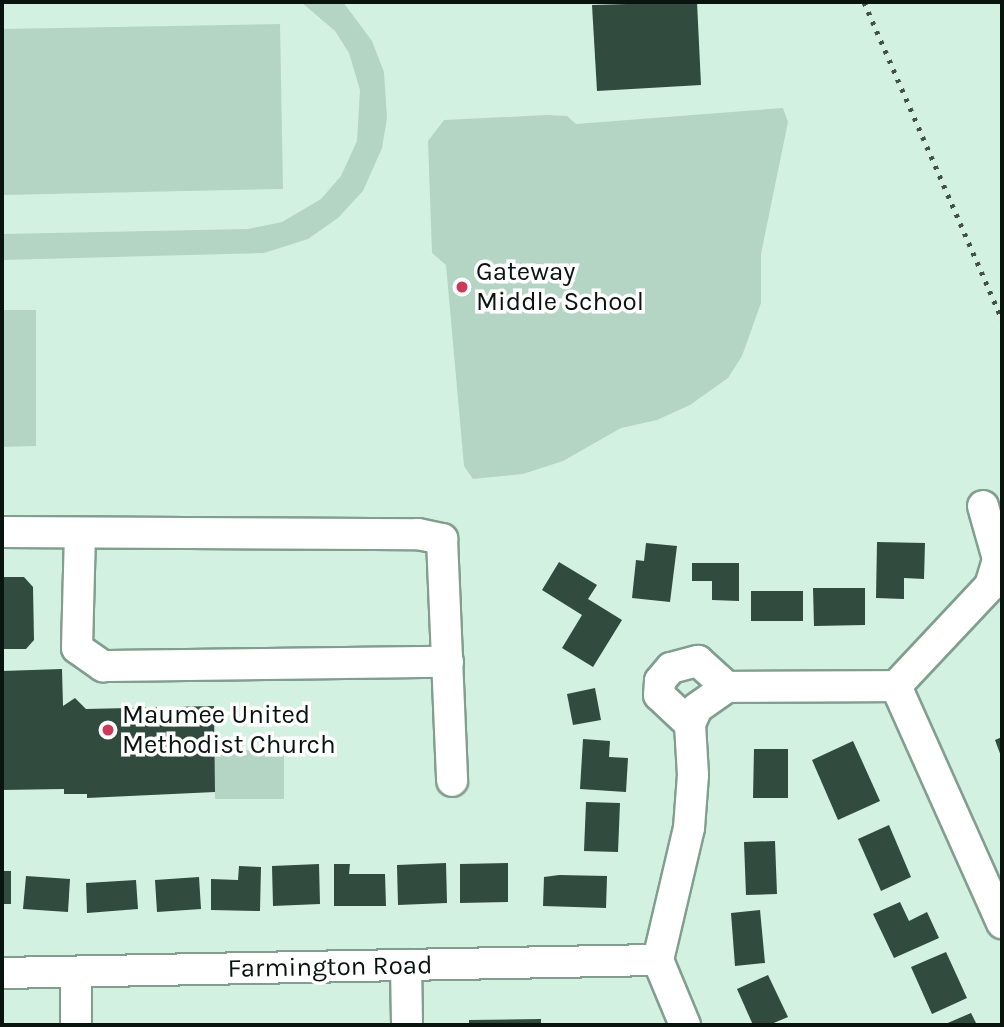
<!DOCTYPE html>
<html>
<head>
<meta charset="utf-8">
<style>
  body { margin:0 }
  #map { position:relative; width:1004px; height:1027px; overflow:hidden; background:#d3f1e1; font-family:Karla,sans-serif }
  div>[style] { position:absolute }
  .green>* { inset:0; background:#b5d5c4 }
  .building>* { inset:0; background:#314b3e }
  .roads { filter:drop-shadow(2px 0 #819e8f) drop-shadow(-2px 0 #819e8f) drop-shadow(0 2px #819e8f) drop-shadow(0 -2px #819e8f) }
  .minor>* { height:30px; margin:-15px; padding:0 15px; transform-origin:15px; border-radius:15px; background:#fff }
  .rail>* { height:5px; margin-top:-2.5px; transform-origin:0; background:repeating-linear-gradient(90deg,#415149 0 3.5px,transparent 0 10.5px) }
  .dots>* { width:19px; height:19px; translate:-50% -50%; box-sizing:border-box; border:4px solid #fff; border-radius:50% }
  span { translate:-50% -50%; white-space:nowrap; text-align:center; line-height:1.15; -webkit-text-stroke:7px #fff; paint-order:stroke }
  .poi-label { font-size:26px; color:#09140f }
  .left { translate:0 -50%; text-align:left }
  .street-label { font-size:26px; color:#09140f }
  .frame { position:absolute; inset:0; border:4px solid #09140f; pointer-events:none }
</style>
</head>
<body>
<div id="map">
  <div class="green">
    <i style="clip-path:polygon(301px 2px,343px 2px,372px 41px,384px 72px,387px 118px,382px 148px,363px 191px,338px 218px,308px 239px,264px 253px,2px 260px,2px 234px,248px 229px,282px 222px,321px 199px,341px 176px,357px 141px,360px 90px,349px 53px,335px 31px)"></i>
    <i style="clip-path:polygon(280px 24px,283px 189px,2px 195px,2px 29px)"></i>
    <i style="clip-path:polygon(783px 108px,788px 122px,761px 254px,761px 303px,742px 356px,728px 378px,690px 405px,657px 420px,621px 428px,563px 461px,523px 474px,473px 479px,464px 466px,446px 265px,432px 253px,428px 141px,444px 120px,547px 115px,567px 116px,576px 124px)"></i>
    <i style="clip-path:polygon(2px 310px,36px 310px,36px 446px,2px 447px)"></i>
    <i style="clip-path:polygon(284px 749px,284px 799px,215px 799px,214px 751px)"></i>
  </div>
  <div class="building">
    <i style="clip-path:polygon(697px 2px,701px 85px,597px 91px,592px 5px)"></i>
    <i style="clip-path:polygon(877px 542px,925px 543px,924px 579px,904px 578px,904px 599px,876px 598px)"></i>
    <i style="clip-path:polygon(646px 543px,677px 546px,670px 602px,632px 598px,636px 560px,644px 561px)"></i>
    <i style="clip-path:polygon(559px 562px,597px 585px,588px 599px,622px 620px,593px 667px,562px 648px,582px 615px,542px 590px)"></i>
    <i style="clip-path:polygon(692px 563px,739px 563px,739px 601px,712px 600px,712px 581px,692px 581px)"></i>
    <i style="clip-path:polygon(2px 577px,24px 577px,33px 587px,34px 640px,26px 649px,2px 649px)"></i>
    <i style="clip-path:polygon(813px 588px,865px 588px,865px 625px,814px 626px)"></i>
    <i style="clip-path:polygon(751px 591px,803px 591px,803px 621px,751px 621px)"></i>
    <i style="clip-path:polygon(62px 669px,63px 706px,75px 698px,86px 709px,214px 706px,215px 792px,87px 798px,87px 794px,64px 794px,64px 789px,2px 790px,2px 671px)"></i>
    <i style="clip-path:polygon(595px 688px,601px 720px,573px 725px,567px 694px)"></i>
    <i style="clip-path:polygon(1002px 737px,1002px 759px,995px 740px)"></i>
    <i style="clip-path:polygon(583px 739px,610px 741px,609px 757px,628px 758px,626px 792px,580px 789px)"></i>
    <i style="clip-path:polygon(853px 741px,880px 801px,838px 820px,812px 760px)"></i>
    <i style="clip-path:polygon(754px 749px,788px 749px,788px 798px,753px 798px)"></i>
    <i style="clip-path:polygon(586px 802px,620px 803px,618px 852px,584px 851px)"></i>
    <i style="clip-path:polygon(889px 825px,911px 877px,881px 891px,858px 839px)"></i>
    <i style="clip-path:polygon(775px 841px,777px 894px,746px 895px,744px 842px)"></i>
    <i style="clip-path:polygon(446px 863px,447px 903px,398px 905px,397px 865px)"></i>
    <i style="clip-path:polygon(508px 863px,508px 902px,460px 903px,460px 864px)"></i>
    <i style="clip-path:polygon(319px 864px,320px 904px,273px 906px,272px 866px)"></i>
    <i style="clip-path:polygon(334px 864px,350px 864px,349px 874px,385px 874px,386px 906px,334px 906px)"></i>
    <i style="clip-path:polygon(239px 866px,261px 867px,260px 911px,211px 910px,211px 879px,238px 880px)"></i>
    <i style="clip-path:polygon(2px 871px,11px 871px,11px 904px,2px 904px)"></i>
    <i style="clip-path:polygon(559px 875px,607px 876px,606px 908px,543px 906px,544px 877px)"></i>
    <i style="clip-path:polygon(26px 876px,70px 879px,68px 912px,23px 909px)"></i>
    <i style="clip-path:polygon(199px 877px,201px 909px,157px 912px,155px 880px)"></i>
    <i style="clip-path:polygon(136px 880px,138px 909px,87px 913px,86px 883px)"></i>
    <i style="clip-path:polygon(900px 902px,909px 921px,927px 912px,939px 938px,894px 958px,873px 914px)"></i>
    <i style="clip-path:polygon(760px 910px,765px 963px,735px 966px,731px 913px)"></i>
    <i style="clip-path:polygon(946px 952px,967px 998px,932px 1014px,911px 967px)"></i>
    <i style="clip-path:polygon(768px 975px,788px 1017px,769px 1025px,753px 1025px,737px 989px)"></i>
    <i style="clip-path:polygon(971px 1013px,977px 1025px,943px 1025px)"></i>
    <i style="clip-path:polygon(541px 1019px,541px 1025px,469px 1025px,469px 1020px)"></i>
  </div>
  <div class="roads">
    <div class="minor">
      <i style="left:2px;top:532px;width:416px;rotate:0.3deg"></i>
      <i style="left:418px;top:534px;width:25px;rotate:12deg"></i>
      <i style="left:442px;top:539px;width:242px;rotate:87.6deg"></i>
      <i style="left:80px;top:533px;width:115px;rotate:91.5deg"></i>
      <i style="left:77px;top:648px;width:32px;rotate:35deg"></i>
      <i style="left:103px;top:666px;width:345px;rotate:-0.7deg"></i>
      <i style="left:896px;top:686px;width:260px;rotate:65.9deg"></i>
      <i style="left:690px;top:724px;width:42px;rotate:-136.9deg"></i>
      <i style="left:659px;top:695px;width:14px;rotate:-86deg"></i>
      <i style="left:660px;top:681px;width:17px;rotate:-50deg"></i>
      <i style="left:671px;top:668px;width:28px;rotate:-15deg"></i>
      <i style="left:698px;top:661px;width:39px;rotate:42deg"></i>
      <i style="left:406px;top:965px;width:60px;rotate:89deg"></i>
      <i style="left:2px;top:973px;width:656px;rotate:-1.14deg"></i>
      <i style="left:76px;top:973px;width:52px;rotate:90deg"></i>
      <i style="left:685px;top:1025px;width:70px;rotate:-112.6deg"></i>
      <i style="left:658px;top:960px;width:136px;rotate:-76.8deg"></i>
      <i style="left:689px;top:828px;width:53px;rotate:-85.7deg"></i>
      <i style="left:693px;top:775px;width:51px;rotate:-93.4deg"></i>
      <i style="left:690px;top:724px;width:17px;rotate:-66deg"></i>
      <i style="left:697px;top:708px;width:37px;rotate:-35deg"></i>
      <i style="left:727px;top:687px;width:169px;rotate:-0.3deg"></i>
      <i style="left:896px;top:686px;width:137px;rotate:-46.8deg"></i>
      <i style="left:990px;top:586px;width:28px;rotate:-73deg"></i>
      <i style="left:998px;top:559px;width:55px;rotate:-105.8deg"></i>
    </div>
  </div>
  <div class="rail">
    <i style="left:864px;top:2px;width:347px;rotate:66.5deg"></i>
  </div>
  <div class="dots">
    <i style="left:462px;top:287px;background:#cb3b59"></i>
    <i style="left:108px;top:730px;background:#cb3b59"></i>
  </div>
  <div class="poi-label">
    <span class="left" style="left:476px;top:287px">Gateway<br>Middle School</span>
    <span class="left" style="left:122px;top:730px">Maumee United<br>Methodist Church</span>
  </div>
  <div class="street-label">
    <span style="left:330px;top:967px;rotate:-1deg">Farmington Road</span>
  </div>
  <div class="frame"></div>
</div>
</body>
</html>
